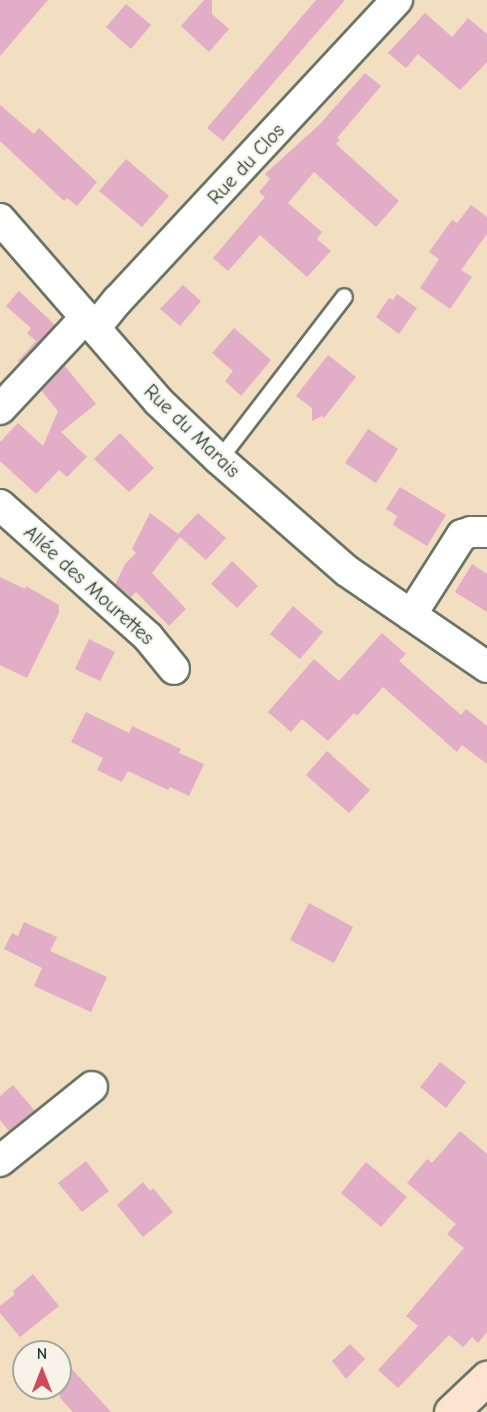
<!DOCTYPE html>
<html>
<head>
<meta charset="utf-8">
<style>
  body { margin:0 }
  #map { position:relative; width:487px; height:1412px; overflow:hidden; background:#f2dec0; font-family:"Comic Neue",sans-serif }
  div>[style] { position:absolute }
  .building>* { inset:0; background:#e2adc6 }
  .roads { filter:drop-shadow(2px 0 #697565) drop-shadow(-2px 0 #697565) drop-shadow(0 2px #697565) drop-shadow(0 -2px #697565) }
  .service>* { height:15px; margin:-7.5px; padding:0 7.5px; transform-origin:7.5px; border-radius:7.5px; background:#fff }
  .minor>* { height:30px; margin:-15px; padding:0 15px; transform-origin:15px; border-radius:15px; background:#fff }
  .secondary>* { height:33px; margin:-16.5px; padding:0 16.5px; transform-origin:16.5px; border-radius:16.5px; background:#fde4d1 }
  span { translate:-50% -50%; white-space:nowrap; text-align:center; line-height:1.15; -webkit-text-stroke:4.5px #f7f3e8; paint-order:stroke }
  .street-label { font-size:20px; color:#1f3d34 }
  .north { position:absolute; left:12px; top:1340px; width:60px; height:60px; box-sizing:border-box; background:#f7f3e8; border:2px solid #a1aaa0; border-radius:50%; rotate:0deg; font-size:16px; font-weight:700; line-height:24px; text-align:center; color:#1f3d34 }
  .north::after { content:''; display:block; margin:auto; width:21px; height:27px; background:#d1495b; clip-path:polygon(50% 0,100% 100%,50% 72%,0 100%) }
</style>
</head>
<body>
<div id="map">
  <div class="building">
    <i style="clip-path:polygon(0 0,48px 0,0 56px)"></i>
    <i style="clip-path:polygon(204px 0,212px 0,212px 14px,229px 29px,209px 52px,181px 26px)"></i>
    <i style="clip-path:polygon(316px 0,345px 0,223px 141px,207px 128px)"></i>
    <i style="clip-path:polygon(126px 4px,151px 25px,131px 49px,106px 27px)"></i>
    <i style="clip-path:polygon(425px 13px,452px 37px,468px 18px,487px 34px,487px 62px,460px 90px,418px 54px,406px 68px,388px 53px)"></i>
    <i style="clip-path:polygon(365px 73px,381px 86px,337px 138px,340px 140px,336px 144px,399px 201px,376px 227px,314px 172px,288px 203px,322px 232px,317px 239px,331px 251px,307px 277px,260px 235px,228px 271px,213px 258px,265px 197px,259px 192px,270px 179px,265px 174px,320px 124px)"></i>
    <i style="clip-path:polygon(0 105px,34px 134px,39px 128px,97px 182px,77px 206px,67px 198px,64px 201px,0 141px)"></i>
    <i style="clip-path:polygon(126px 159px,169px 196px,142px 227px,99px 191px)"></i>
    <i style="clip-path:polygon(471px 205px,487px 217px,487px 234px,461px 270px,472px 277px,450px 309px,420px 288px,439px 259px,429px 252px,452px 220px,457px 223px)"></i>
    <i style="clip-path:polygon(183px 285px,201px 301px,180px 326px,160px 309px)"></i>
    <i style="clip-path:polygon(19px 291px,55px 325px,19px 363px,18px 361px,36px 341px,27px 333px,31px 328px,6px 306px)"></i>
    <i style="clip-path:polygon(397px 294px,417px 308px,399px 334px,376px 317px,389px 298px,393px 300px)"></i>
    <i style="clip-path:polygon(234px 328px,271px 360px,241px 396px,225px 381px,233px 371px,212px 353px)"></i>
    <i style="clip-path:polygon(328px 355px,356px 377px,324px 418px,322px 416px,312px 421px,312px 408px,296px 396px)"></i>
    <i style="clip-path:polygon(64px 365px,96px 404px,61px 432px,87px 457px,67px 477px,59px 470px,36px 494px,0 461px,0 442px,18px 423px,43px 446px,58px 411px,41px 390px)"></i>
    <i style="clip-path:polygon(368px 429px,398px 449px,376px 483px,345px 463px)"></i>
    <i style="clip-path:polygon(120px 433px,154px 468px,129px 492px,94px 459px)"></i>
    <i style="clip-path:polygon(400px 487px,446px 515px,427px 546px,393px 525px,397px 516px,386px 509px)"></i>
    <i style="clip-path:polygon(150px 513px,178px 534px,198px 513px,226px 538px,206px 560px,180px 537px,152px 573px,186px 609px,169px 626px,136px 592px,131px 597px,115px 585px,125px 564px,136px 553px,132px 549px)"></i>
    <i style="clip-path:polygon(232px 561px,258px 586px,237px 608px,211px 584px)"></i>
    <i style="clip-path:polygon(472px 564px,487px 574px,487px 612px,455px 592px)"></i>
    <i style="clip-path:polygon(0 577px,25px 589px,26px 586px,59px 605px,59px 613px,27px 678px,0 665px)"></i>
    <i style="clip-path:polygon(293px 606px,323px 632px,300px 659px,270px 634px)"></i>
    <i style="clip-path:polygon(382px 633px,406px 654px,399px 661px,461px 715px,466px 709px,487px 726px,487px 764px,462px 745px,457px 752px,383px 687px,357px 716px,354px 713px,328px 741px,302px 719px,291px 732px,268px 712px,314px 659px,339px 681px)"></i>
    <i style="clip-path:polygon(89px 639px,115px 652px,100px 681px,75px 669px)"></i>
    <i style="clip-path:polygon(86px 712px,129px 733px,132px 726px,181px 749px,179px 753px,204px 764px,189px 796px,170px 787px,168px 790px,128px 771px,122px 782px,97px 770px,103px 758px,71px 742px)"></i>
    <i style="clip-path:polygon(327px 751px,370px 790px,349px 813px,306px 775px)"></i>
    <i style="clip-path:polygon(309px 903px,353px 927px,334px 963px,290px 940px)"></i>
    <i style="clip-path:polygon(24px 922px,57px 937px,50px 951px,107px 977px,91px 1012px,34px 986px,42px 968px,4px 949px,12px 933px,18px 936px)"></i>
    <i style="clip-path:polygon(440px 1062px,466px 1082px,446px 1108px,420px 1087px)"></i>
    <i style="clip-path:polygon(13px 1085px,35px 1111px,9px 1131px,0 1120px,0 1096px)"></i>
    <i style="clip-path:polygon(460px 1131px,487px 1154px,487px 1332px,478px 1343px,472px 1337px,463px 1347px,449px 1335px,398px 1388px,378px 1370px,418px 1326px,406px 1316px,464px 1248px,447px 1234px,456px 1224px,407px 1183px,427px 1159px,432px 1163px)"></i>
    <i style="clip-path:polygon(86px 1161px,109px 1191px,82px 1212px,58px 1183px)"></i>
    <i style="clip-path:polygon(366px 1162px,407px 1197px,381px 1227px,341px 1193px)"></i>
    <i style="clip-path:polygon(143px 1182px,150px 1191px,153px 1188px,173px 1212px,143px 1237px,117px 1205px)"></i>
    <i style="clip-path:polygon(33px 1274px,59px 1306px,20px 1337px,0 1313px,0 1306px,15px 1294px,13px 1291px)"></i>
    <i style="clip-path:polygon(350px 1344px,365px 1359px,346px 1379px,332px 1361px)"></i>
    <i style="clip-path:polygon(60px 1356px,111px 1412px,73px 1412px,60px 1398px)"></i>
  </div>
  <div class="roads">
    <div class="service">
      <i style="left:219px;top:459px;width:205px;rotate:-52.5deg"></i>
    </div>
    <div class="minor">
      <i style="left:0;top:219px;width:241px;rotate:49deg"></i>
      <i style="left:158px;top:401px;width:84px;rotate:43.6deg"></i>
      <i style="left:219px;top:459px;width:170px;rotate:41.2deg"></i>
      <i style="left:347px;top:571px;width:170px;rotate:34.4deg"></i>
      <i style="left:95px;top:328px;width:36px;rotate:-51deg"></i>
      <i style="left:118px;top:300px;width:410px;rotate:-47.1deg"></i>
      <i style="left:0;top:409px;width:126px;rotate:-46.9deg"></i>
      <i style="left:0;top:505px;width:198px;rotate:41.7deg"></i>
      <i style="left:148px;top:637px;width:41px;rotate:50.9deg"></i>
      <i style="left:411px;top:615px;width:95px;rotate:-57.5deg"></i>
      <i style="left:462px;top:535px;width:9px;rotate:-18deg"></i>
      <i style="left:471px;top:532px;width:16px"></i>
      <i style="left:0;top:1161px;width:118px;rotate:-38.8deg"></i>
    </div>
    <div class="secondary">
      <i style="left:451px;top:1412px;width:50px;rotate:-43.4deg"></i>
    </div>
  </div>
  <div class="street-label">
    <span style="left:246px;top:164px;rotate:-47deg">Rue du Clos</span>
    <span style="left:192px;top:431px;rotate:44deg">Rue du Marais</span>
    <span style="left:89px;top:585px;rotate:42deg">Allée des Mourettes</span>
  </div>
  <div class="north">N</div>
</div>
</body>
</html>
